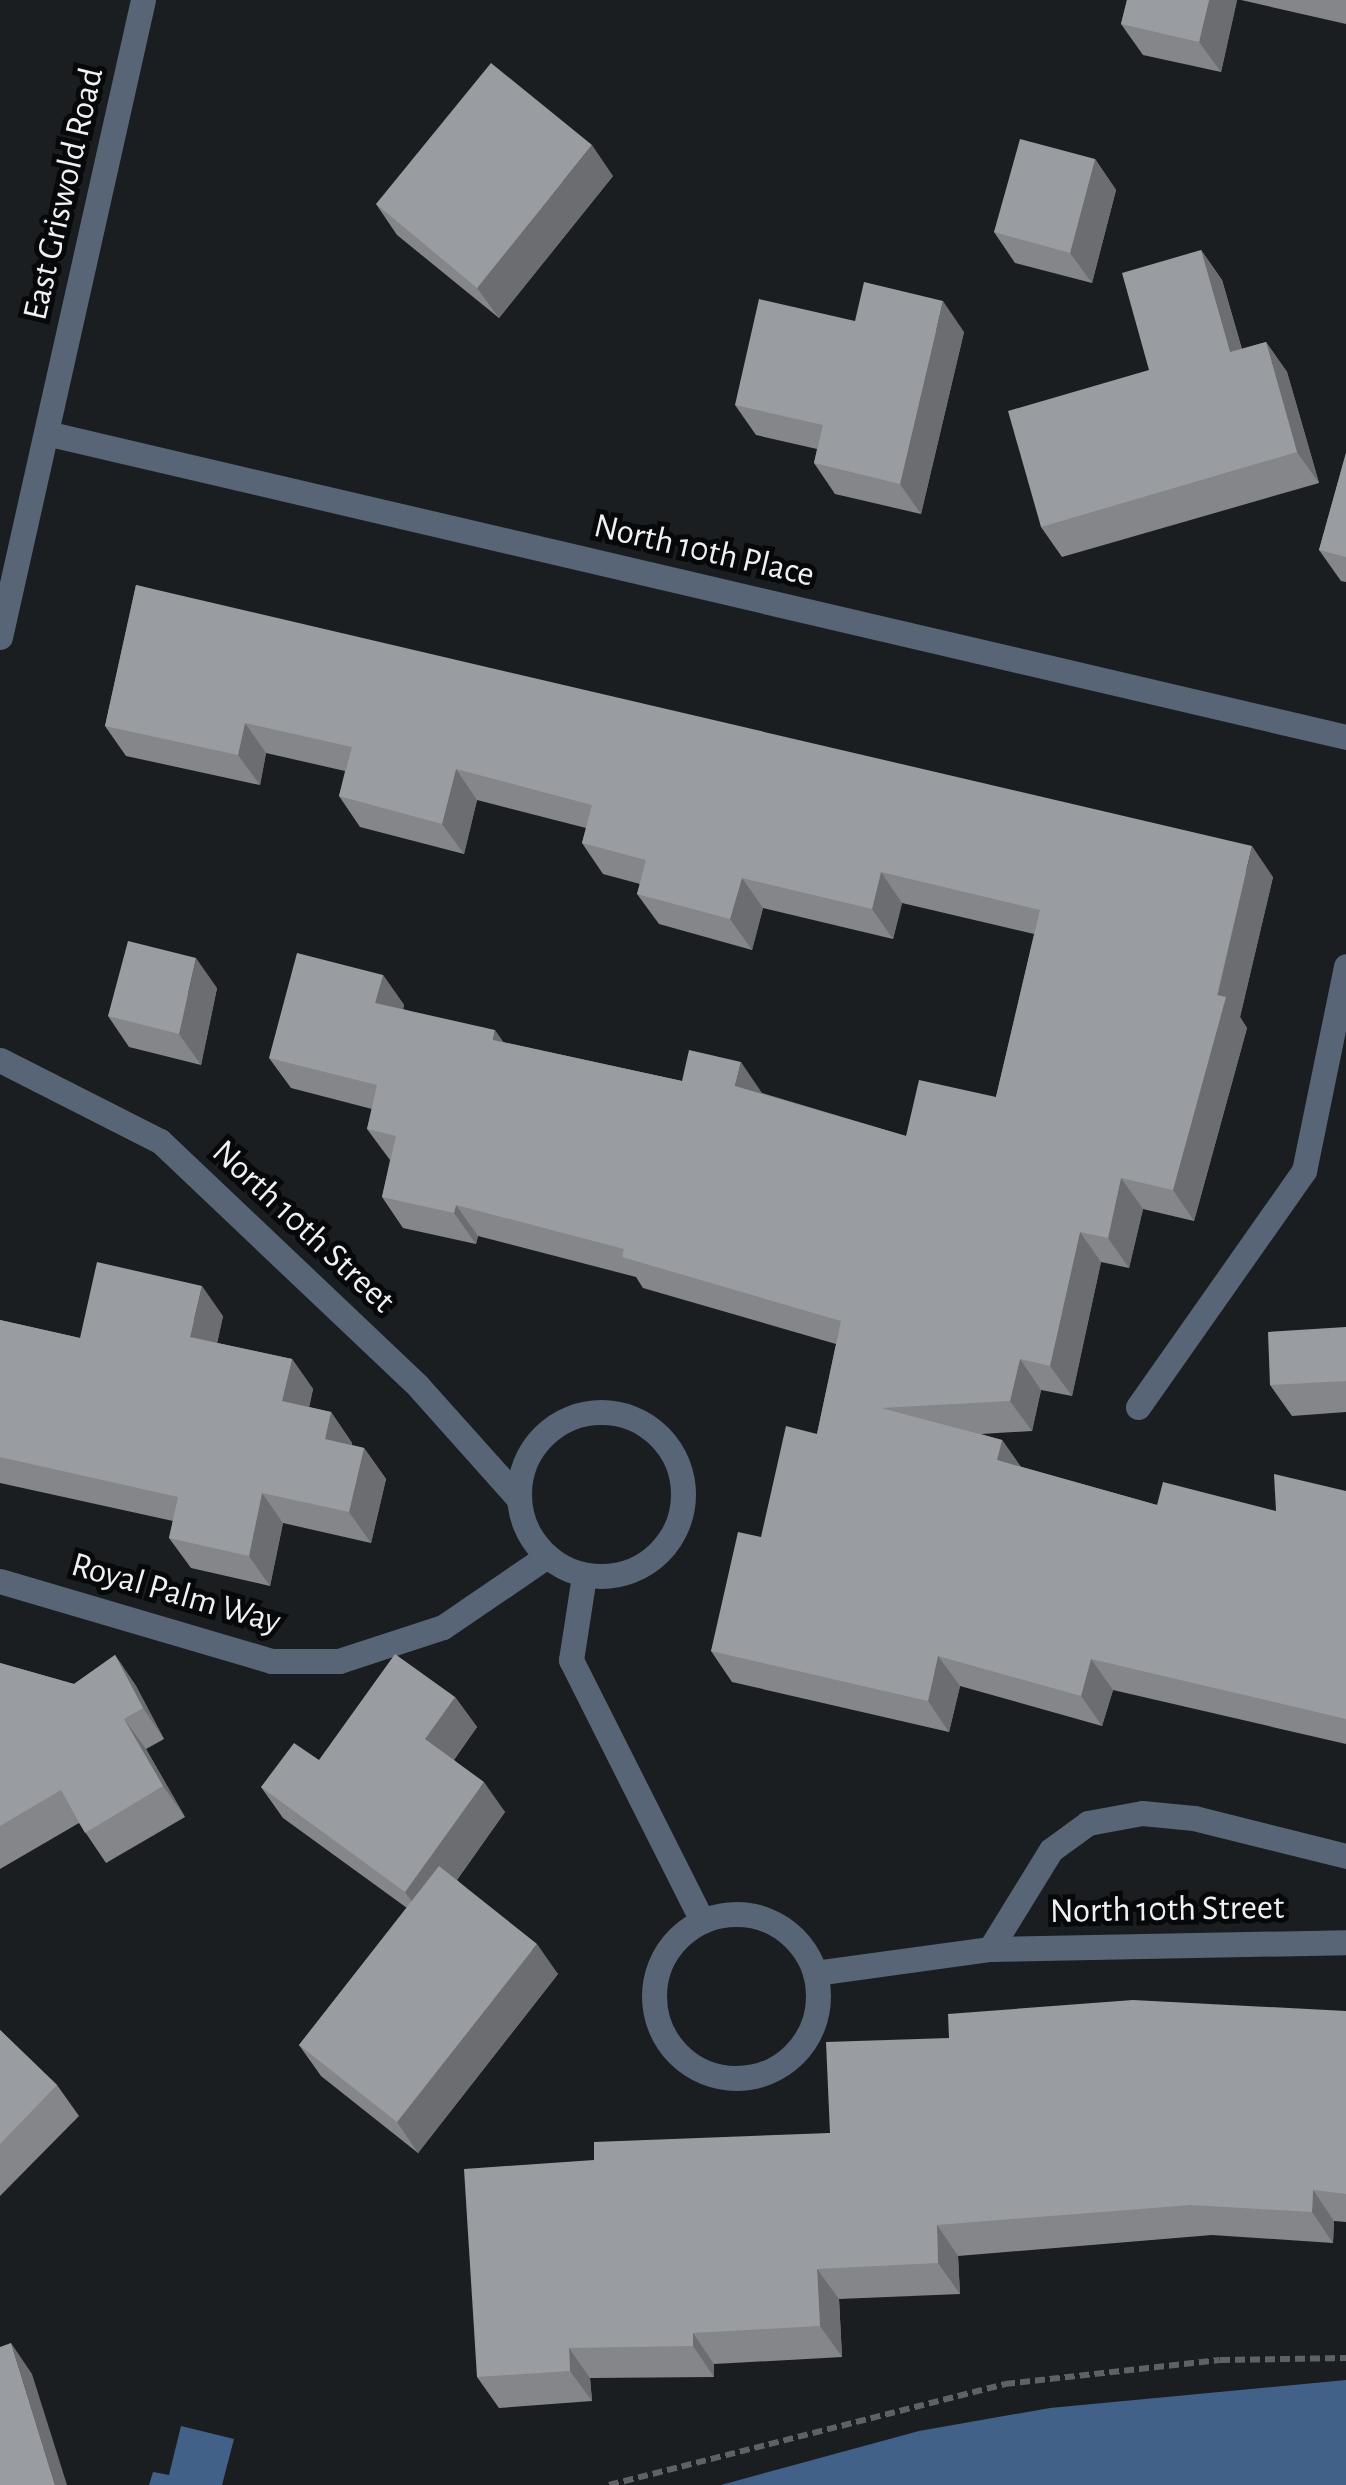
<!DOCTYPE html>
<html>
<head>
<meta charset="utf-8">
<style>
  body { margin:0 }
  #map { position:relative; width:1346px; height:2485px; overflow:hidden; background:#1b1e21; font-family:"Alegreya Sans",sans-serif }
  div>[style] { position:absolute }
  .water>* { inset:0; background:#426188 }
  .path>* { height:6px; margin-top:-3px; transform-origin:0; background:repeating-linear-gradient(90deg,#5f6164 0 10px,transparent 0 15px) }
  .street>* { height:25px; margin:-12.5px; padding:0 12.5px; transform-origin:12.5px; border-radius:12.5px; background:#576576 }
  .street>.ring { margin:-12.5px; padding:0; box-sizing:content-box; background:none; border:25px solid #576576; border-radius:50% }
  .wall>* { inset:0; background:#84868a }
  .shaded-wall>* { inset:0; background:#6b6d71 }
  .building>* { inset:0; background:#999ca1 }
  span { translate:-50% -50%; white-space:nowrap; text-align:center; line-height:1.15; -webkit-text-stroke:10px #070809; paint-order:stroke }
  .street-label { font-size:35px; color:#f0f1f4 }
</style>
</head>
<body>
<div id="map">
  <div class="water">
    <i style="clip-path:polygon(1346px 2380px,1346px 2485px,721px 2485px,919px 2431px,1050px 2408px)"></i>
    <i style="clip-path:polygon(181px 2426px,234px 2439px,222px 2485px,149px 2485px,153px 2472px,169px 2475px)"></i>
  </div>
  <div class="path">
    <i style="left:609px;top:2485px;width:409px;rotate:-14.3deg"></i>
    <i style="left:1005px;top:2384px;width:216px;rotate:-6.4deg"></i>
    <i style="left:1220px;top:2360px;width:126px;rotate:-0.9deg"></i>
  </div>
  <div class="street">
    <i style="left:46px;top:433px;width:1335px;rotate:13.16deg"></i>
    <i style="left:0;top:637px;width:653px;rotate:-77.35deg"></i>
    <i style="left:0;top:1060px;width:179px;rotate:26.9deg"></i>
    <i style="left:160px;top:1141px;width:356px;rotate:43.5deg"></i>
    <i style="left:418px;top:1386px;width:150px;rotate:48.2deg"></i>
    <i style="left:1138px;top:1407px;width:289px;rotate:-54.9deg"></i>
    <i style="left:1304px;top:1171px;width:209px;rotate:-78.4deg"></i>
    <i class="ring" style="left:519px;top:1412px;width:139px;height:139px"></i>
    <i style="left:584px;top:1576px;width:85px;rotate:98.8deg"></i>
    <i style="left:571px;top:1660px;width:292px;rotate:63.3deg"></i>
    <i style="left:0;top:1581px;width:283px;rotate:16.4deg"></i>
    <i style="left:271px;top:1661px;width:68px"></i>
    <i style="left:339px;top:1661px;width:109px;rotate:-18.1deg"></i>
    <i style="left:443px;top:1627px;width:126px;rotate:-34.3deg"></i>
    <i class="ring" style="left:654px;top:1914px;width:139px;height:139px"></i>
    <i style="left:990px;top:1949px;width:116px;rotate:-58.4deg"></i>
    <i style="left:1051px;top:1850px;width:46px;rotate:-36.1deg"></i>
    <i style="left:1088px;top:1823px;width:55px;rotate:-10.5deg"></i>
    <i style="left:1142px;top:1813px;width:52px;rotate:5.5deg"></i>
    <i style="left:1194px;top:1818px;width:157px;rotate:14deg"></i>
    <i style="left:815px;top:1973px;width:177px;rotate:-7.8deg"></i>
    <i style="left:990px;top:1949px;width:356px;rotate:-1.1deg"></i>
  </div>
  <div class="wall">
    <i style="clip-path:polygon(1127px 0,1237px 0,1221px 72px,1143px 55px,1121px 24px)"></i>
    <i style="clip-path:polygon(1241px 0,1346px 0,1346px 24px)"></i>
    <i style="clip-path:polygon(1095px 159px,1116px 190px,1092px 283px,1015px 263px,994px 232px)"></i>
    <i style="clip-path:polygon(613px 176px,499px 318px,397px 235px,376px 204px)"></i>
    <i style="clip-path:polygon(1201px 250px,1222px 280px,1242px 349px,1266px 342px,1287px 372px,1319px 483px,1062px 557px,1041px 527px,1149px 370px)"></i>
    <i style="clip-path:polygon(855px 321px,964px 332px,921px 514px,835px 494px,814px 463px,817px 449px,756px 435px,735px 405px)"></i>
    <i style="clip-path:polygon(1346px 453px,1346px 582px,1341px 581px,1319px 550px)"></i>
    <i style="clip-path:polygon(136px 585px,1273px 877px,1240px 1017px,1247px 1028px,1194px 1221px,1143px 1209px,1129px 1268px,1101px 1262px,1072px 1396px,1041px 1390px,1032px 1431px,981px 1434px,1002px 1440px,1021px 1467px,1157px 1505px,1276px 1511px,1346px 1491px,1346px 1744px,1113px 1690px,1102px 1726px,960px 1686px,949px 1732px,732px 1682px,711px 1651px,761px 1537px,817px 1434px,836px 1344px,643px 1288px,636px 1277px,478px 1236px,476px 1244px,403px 1228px,382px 1197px,390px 1160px,367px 1129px,372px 1109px,291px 1088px,269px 1058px,383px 975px,404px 1005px,403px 1009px,503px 1042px,682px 1081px,762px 1093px,906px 1136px,996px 1097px,1034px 934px,902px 903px,893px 939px,763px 908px,752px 950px,659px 924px,637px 894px,640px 884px,603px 874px,582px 843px,586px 828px,477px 800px,464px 854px,360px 827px,339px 796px,345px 771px,266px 753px,260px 785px,126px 756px,105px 726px)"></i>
    <i style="clip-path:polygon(217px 988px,201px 1065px,129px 1047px,108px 1016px)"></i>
    <i style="clip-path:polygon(223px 1316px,217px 1343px,292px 1359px,313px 1389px,309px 1407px,331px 1412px,352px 1443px,352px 1445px,364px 1448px,386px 1479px,371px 1543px,283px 1523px,270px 1586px,191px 1568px,169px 1538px,173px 1521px,0 1483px,0 1320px,80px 1338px)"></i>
    <i style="clip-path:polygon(1346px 1327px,1346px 1412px,1292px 1416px,1270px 1385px)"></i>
    <i style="clip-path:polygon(115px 1655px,136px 1686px,164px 1739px,146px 1749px,185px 1817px,106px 1863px,79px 1823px,0 1869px,0 1663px,74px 1684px)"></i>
    <i style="clip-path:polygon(455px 1697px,477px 1727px,454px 1760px,505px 1812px,457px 1880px,558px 1974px,418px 2153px,321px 2076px,299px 2045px,407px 1908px,283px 1818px,261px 1787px)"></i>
    <i style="clip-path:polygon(1346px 2011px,1346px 2222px,1334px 2221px,1333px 2243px,1212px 2235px,958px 2256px,960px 2294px,839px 2299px,842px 2357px,714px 2364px,714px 2377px,590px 2378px,592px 2401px,499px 2408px,477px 2377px,594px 2160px,830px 2133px,949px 2038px)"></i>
    <i style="clip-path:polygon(0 2030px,57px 2085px,79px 2116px,0 2196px)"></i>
  </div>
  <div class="shaded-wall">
    <i style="clip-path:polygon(1209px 0,1237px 0,1221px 72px,1199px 42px)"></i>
    <i style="clip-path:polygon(592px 145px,613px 176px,499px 318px,477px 288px)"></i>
    <i style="clip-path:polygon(1095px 159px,1116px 190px,1092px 283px,1070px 253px)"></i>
    <i style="clip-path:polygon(1201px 250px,1222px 280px,1251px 383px,1230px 352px)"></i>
    <i style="clip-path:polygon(943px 301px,964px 332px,921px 514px,900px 484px)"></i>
    <i style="clip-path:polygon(1266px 342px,1287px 372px,1319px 483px,1297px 452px)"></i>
    <i style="clip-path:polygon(245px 723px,266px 753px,260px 785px,238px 755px)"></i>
    <i style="clip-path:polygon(456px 769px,477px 800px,464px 854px,442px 824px)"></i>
    <i style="clip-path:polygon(1252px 846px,1273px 877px,1240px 1017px,1247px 1028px,1194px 1221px,1173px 1190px)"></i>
    <i style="clip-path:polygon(881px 872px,902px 903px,893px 939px,872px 909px)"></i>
    <i style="clip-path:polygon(742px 878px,763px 908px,752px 950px,730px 919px)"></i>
    <i style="clip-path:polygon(196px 958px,217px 988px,201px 1065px,179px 1034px)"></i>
    <i style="clip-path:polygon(383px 975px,404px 1005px,397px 1033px,375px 1003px)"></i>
    <i style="clip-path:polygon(495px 1030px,517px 1061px,493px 1040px)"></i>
    <i style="clip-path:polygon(741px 1062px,762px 1093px,757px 1117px,735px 1086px)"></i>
    <i style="clip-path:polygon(1121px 1178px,1143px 1209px,1129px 1268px,1108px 1238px)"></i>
    <i style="clip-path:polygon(456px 1205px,478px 1236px,476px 1244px,454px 1213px)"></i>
    <i style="clip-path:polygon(1080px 1232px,1101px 1262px,1072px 1396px,1050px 1366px)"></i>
    <i style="clip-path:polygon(202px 1286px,223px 1316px,212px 1368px,190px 1337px)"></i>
    <i style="clip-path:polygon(292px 1359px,313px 1389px,304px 1432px,282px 1401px)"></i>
    <i style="clip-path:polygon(1020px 1359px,1041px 1390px,1032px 1431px,1010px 1401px)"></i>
    <i style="clip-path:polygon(331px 1412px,352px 1443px,347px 1470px,325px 1439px)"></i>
    <i style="clip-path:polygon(1002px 1440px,1023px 1470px,997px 1460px)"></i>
    <i style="clip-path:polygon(364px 1448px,386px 1479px,371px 1543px,349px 1512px)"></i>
    <i style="clip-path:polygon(262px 1493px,283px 1523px,270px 1586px,249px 1556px)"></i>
    <i style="clip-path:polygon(115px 1655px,136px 1686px,164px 1739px,143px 1708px)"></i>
    <i style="clip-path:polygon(938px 1656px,960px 1686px,949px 1732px,928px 1701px)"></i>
    <i style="clip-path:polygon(1091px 1659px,1113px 1690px,1102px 1726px,1081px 1696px)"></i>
    <i style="clip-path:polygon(455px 1697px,477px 1727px,447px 1769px,425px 1739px)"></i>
    <i style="clip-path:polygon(124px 1719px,146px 1749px,185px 1817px,163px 1786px)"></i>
    <i style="clip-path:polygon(484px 1782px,505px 1812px,427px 1922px,405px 1892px)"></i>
    <i style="clip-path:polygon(537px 1944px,558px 1974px,418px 2153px,397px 2122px)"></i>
    <i style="clip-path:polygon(1313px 2190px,1334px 2221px,1333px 2243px,1312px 2212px)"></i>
    <i style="clip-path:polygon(937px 2225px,958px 2256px,960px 2294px,938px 2263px)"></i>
    <i style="clip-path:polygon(817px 2269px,839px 2299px,842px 2357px,820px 2326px)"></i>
    <i style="clip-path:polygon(693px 2333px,714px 2364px,714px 2377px,693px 2346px)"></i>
    <i style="clip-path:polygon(11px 2343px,32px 2374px,67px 2485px,55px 2485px)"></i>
    <i style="clip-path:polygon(569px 2348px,590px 2378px,592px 2401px,570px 2371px)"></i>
  </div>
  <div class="building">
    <i style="clip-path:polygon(1127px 0,1209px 0,1199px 42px,1121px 24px)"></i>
    <i style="clip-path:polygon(491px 63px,592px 145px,477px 288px,376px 204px)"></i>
    <i style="clip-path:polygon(1020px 139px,1095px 159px,1070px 253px,994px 232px)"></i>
    <i style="clip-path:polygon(1201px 250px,1230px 352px,1266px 342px,1297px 452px,1041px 527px,1008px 411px,1149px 370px,1122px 273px)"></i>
    <i style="clip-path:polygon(864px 282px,943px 301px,900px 484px,814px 463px,823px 425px,735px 405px,759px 299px,855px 321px)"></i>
    <i style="clip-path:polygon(1346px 453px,1346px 557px,1319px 550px)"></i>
    <i style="clip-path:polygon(136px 585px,1252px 846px,1217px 995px,1226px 997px,1173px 1190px,1121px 1178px,1108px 1238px,1080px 1232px,1050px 1366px,1020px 1359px,1010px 1401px,881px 1408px,1002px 1440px,997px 1460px,1157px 1505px,1163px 1482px,1276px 1511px,1274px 1474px,1346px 1491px,1346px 1719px,1091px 1659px,1081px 1696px,938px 1656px,928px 1701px,711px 1651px,738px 1532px,761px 1537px,786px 1426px,817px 1434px,841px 1321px,622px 1257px,624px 1249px,456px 1205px,454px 1213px,382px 1197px,396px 1136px,367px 1129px,377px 1085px,269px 1058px,297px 953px,383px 975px,375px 1003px,495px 1030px,493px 1040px,682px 1081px,689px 1050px,741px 1062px,735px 1086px,906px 1136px,919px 1080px,996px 1097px,1040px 910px,881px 872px,872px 909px,742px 878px,730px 919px,637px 894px,646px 860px,582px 843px,592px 805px,456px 769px,442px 824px,339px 796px,352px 747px,245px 723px,238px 755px,105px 726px)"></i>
    <i style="clip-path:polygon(128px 941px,196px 958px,179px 1034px,108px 1016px)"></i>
    <i style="clip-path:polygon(97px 1262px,202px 1286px,190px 1337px,292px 1359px,282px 1401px,331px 1412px,325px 1439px,364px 1448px,349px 1512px,262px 1493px,249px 1556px,169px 1538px,178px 1497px,0 1457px,0 1320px,80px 1338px)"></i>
    <i style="clip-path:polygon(1346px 1327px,1346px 1381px,1270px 1385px,1268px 1332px)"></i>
    <i style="clip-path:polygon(395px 1654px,455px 1697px,425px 1739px,484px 1782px,405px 1892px,261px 1787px,294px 1743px,319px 1760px)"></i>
    <i style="clip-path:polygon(115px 1655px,143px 1708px,124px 1719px,163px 1786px,85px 1833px,61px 1790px,0 1826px,0 1663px,74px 1684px)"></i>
    <i style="clip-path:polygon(439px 1866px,537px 1944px,397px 2122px,299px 2045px)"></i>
    <i style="clip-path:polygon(1133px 2000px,1346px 2011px,1346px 2194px,1313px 2190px,1312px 2212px,1191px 2205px,937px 2225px,938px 2263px,817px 2269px,820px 2326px,693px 2333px,693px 2346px,569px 2348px,570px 2371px,477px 2377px,464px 2169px,594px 2160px,594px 2142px,830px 2133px,826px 2042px,949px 2038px,948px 2014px)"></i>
    <i style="clip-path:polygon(0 2030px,57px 2085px,0 2144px)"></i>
    <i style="clip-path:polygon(11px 2343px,55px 2485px,0 2485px,0 2347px)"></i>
  </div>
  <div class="street-label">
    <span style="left:64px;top:194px;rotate:-77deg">East Griswold Road</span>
    <span style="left:704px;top:551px;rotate:13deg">North 10th Place</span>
    <span style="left:303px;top:1227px;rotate:43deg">North 10th Street</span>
    <span style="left:176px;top:1594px;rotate:16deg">Royal Palm Way</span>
    <span style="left:1167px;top:1910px;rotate:-1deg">North 10th Street</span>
  </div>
</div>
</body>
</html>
